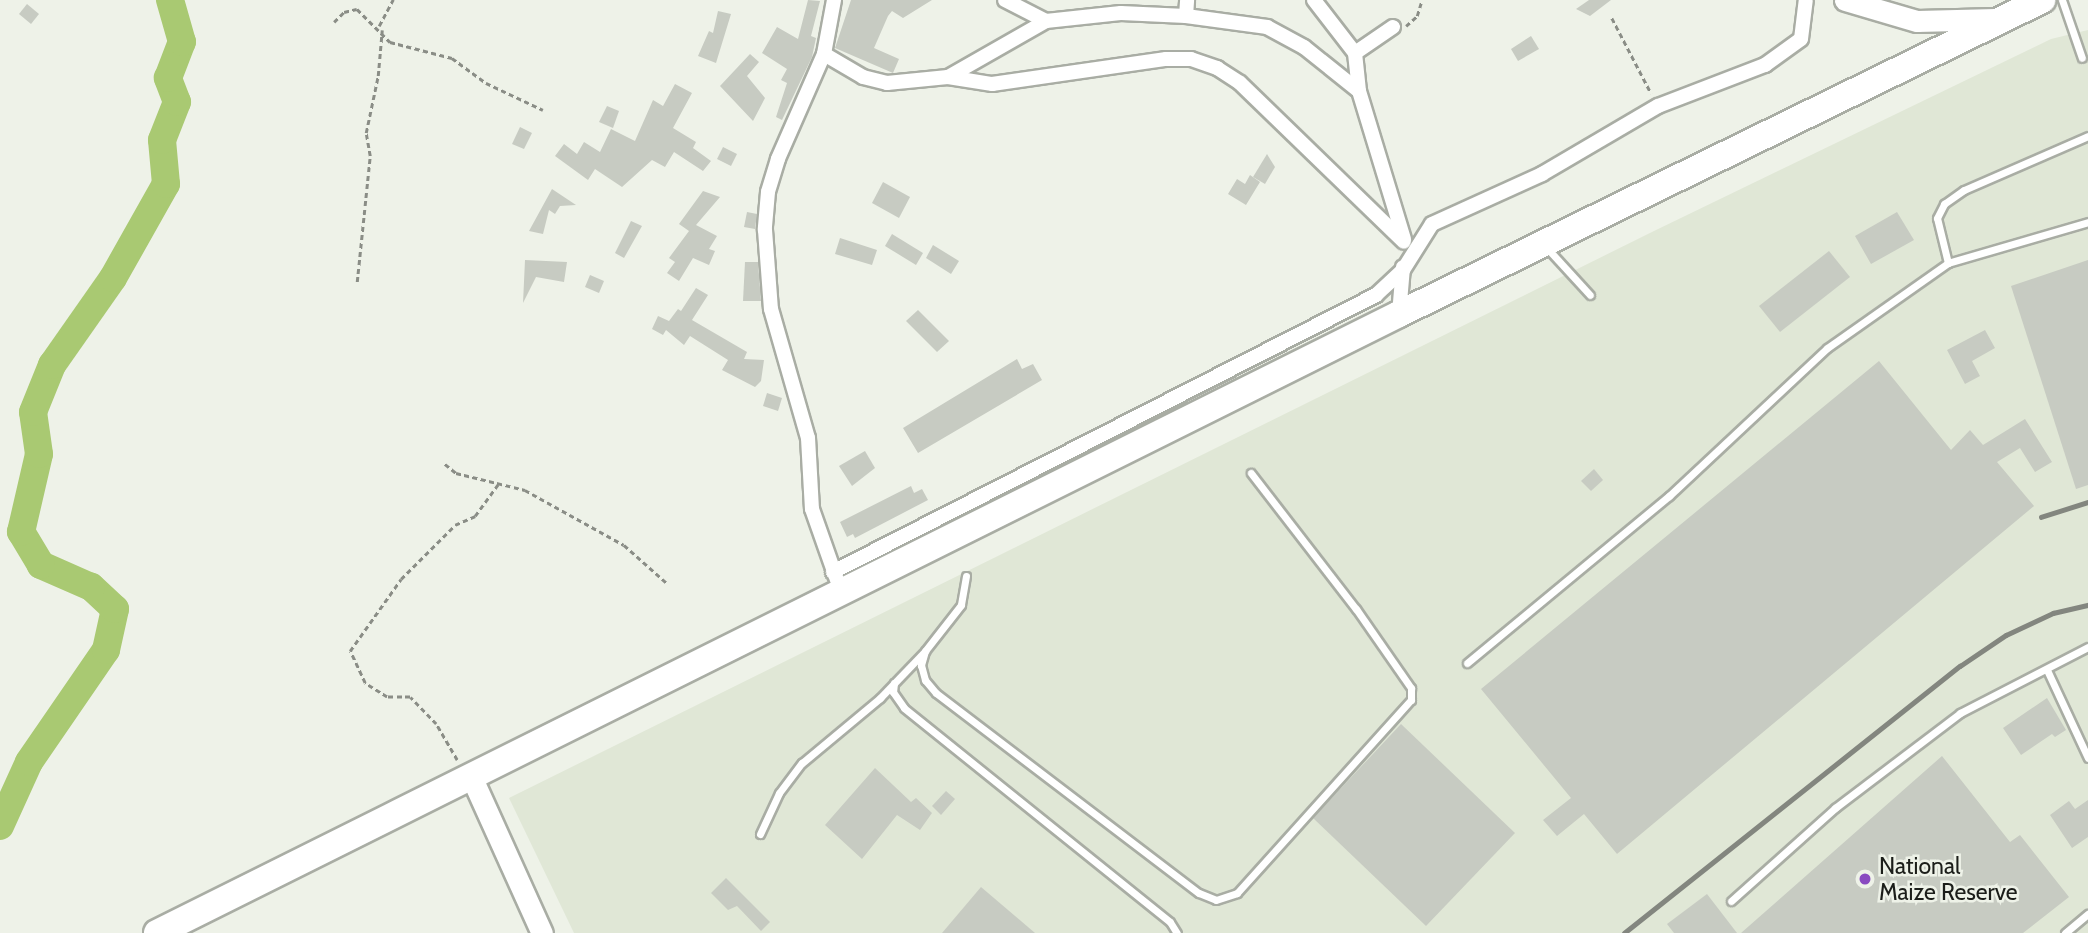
<!DOCTYPE html>
<html>
<head>
<meta charset="utf-8">
<style>
  body { margin:0 }
  #map { position:relative; width:2088px; height:933px; overflow:hidden; background:#eef2e8; font-family:Cabin,sans-serif }
  div>[style] { position:absolute }
  .built>* { inset:0; background:#e0e7d6 }
  .river>* { height:28px; margin:-14px; padding:0 14px; transform-origin:14px; border-radius:14px; background:#a9c972 }
  .building>* { inset:0; background:#c7cbc2 }
  .path>* { height:2.5px; margin-top:-1.25px; transform-origin:0; background:repeating-linear-gradient(90deg,#8a8d86 0 5px,transparent 0 8.5px) }
  .roads { filter:drop-shadow(2px 0 #a9ada4) drop-shadow(-2px 0 #a9ada4) drop-shadow(0 2px #a9ada4) drop-shadow(0 -2px #a9ada4) }
  .lane>* { height:7px; margin:-3.5px; padding:0 3.5px; transform-origin:3.5px; border-radius:3.5px; background:#fff }
  .street>* { height:14px; margin:-7px; padding:0 7px; transform-origin:7px; border-radius:7px; background:#fff }
  .secondary>* { height:21px; margin:-10.5px; padding:0 10.5px; transform-origin:10.5px; border-radius:10.5px; background:#fff }
  .highway>* { height:26px; margin:-13px; padding:0 13px; transform-origin:13px; border-radius:13px; background:#fff }
  .rail>* { height:4.5px; margin:-2.25px; padding:0 2.25px; transform-origin:2.25px; border-radius:2.25px; background:#83867f }
  .dots>* { width:19px; height:19px; translate:-50% -50%; box-sizing:border-box; border:4px solid #eef2e8; border-radius:50% }
  span { translate:-50% -50%; white-space:nowrap; text-align:center; line-height:1.15; -webkit-text-stroke:5px #eef2e8; paint-order:stroke }
  .poi-label { font-size:23px; color:#1c1e1a }
  .left { translate:0 -50%; text-align:left }
</style>
</head>
<body>
<div id="map">
  <div class="built">
    <i style="clip-path:polygon(2088px 30px,2088px 933px,574px 933px,509px 798px,1654px 231px,2051px 39px)"></i>
  </div>
  <div class="river">
    <i style="left:0;top:826px;width:70px;rotate:-65.6deg"></i>
    <i style="left:29px;top:762px;width:136px;rotate:-55.5deg"></i>
    <i style="left:106px;top:650px;width:42px;rotate:-77.6deg"></i>
    <i style="left:115px;top:609px;width:33px;rotate:-137deg"></i>
    <i style="left:91px;top:587px;width:55px;rotate:-156.3deg"></i>
    <i style="left:41px;top:565px;width:39px;rotate:-121deg"></i>
    <i style="left:21px;top:532px;width:80px;rotate:-77deg"></i>
    <i style="left:39px;top:454px;width:42px;rotate:-98.1deg"></i>
    <i style="left:33px;top:412px;width:51px;rotate:-68deg"></i>
    <i style="left:52px;top:365px;width:106px;rotate:-55deg"></i>
    <i style="left:113px;top:278px;width:108px;rotate:-60.6deg"></i>
    <i style="left:166px;top:184px;width:44px;rotate:-95.2deg"></i>
    <i style="left:162px;top:140px;width:41px;rotate:-68.5deg"></i>
    <i style="left:177px;top:102px;width:26px;rotate:-111deg"></i>
    <i style="left:168px;top:78px;width:39px;rotate:-69deg"></i>
    <i style="left:182px;top:42px;width:44px;rotate:-105.9deg"></i>
  </div>
  <div class="building">
    <i style="clip-path:polygon(808px 0,820px 1px,811px 36px,816px 38px,812px 57px,782px 120px,776px 117px,787px 83px,781px 80px,787px 69px,762px 53px,777px 27px,798px 39px)"></i>
    <i style="clip-path:polygon(851px 0,932px 0,903px 18px,892px 11px,888px 16px,874px 48px,899px 59px,893px 73px,835px 48px)"></i>
    <i style="clip-path:polygon(1589px 0,1611px 0,1590px 16px,1576px 9px)"></i>
    <i style="clip-path:polygon(27px 4px,39px 14px,31px 24px,19px 14px)"></i>
    <i style="clip-path:polygon(718px 11px,731px 14px,716px 63px,698px 56px,709px 31px,713px 33px)"></i>
    <i style="clip-path:polygon(1531px 36px,1539px 49px,1518px 61px,1511px 49px)"></i>
    <i style="clip-path:polygon(750px 54px,759px 62px,747px 76px,765px 98px,753px 121px,720px 86px)"></i>
    <i style="clip-path:polygon(675px 84px,692px 93px,673px 128px,696px 142px,693px 148px,711px 161px,703px 171px,674px 152px,665px 167px,652px 160px,622px 187px,595px 169px,588px 180px,555px 156px,564px 144px,577px 154px,584px 142px,600px 152px,611px 129px,635px 141px,653px 100px,663px 106px)"></i>
    <i style="clip-path:polygon(607px 106px,619px 111px,613px 128px,599px 122px)"></i>
    <i style="clip-path:polygon(520px 127px,532px 133px,524px 149px,512px 144px)"></i>
    <i style="clip-path:polygon(723px 147px,737px 154px,731px 166px,717px 159px)"></i>
    <i style="clip-path:polygon(1267px 154px,1275px 167px,1265px 184px,1253px 177px)"></i>
    <i style="clip-path:polygon(1250px 175px,1260px 182px,1246px 205px,1228px 194px,1237px 179px,1245px 184px)"></i>
    <i style="clip-path:polygon(883px 182px,910px 197px,899px 218px,872px 203px)"></i>
    <i style="clip-path:polygon(552px 189px,576px 205px,560px 206px,555px 214px,549px 210px,543px 234px,529px 231px)"></i>
    <i style="clip-path:polygon(703px 191px,720px 197px,696px 225px,717px 236px,709px 249px,715px 251px,709px 265px,693px 258px,679px 281px,667px 273px,675px 262px,669px 258px,689px 231px,679px 224px)"></i>
    <i style="clip-path:polygon(747px 212px,757px 214px,755px 229px,744px 227px)"></i>
    <i style="clip-path:polygon(1897px 212px,1914px 240px,1871px 264px,1855px 236px)"></i>
    <i style="clip-path:polygon(631px 221px,642px 226px,624px 258px,615px 253px)"></i>
    <i style="clip-path:polygon(892px 234px,923px 253px,916px 265px,885px 246px)"></i>
    <i style="clip-path:polygon(840px 238px,877px 250px,872px 265px,835px 254px)"></i>
    <i style="clip-path:polygon(933px 245px,959px 261px,951px 274px,926px 258px)"></i>
    <i style="clip-path:polygon(1829px 251px,1850px 277px,1780px 332px,1759px 306px)"></i>
    <i style="clip-path:polygon(525px 260px,567px 262px,564px 282px,536px 277px,523px 303px)"></i>
    <i style="clip-path:polygon(2088px 260px,2088px 485px,2076px 489px,2011px 286px)"></i>
    <i style="clip-path:polygon(745px 262px,758px 262px,761px 301px,743px 301px)"></i>
    <i style="clip-path:polygon(590px 275px,604px 281px,599px 293px,585px 287px)"></i>
    <i style="clip-path:polygon(696px 288px,708px 295px,692px 320px,747px 352px,744px 359px,764px 360px,761px 381px,755px 387px,722px 370px,728px 360px,690px 336px,684px 345px,666px 330px,663px 335px,652px 329px,658px 316px,669px 321px,678px 309px,681px 311px)"></i>
    <i style="clip-path:polygon(918px 310px,949px 341px,937px 352px,906px 321px)"></i>
    <i style="clip-path:polygon(1985px 330px,1995px 348px,1972px 361px,1980px 376px,1965px 384px,1947px 350px)"></i>
    <i style="clip-path:polygon(1017px 359px,1022px 369px,1033px 364px,1042px 380px,918px 453px,903px 428px)"></i>
    <i style="clip-path:polygon(1879px 361px,1951px 450px,1970px 430px,1983px 445px,2025px 419px,2052px 462px,2035px 472px,2020px 448px,1997px 462px,2034px 506px,1617px 854px,1584px 814px,1557px 836px,1543px 820px,1571px 798px,1481px 689px)"></i>
    <i style="clip-path:polygon(767px 393px,782px 398px,778px 411px,763px 406px)"></i>
    <i style="clip-path:polygon(865px 451px,875px 468px,852px 486px,839px 466px)"></i>
    <i style="clip-path:polygon(1594px 469px,1603px 480px,1591px 491px,1581px 481px)"></i>
    <i style="clip-path:polygon(911px 486px,914px 493px,922px 489px,928px 500px,855px 538px,853px 534px,847px 537px,840px 522px)"></i>
    <i style="clip-path:polygon(2047px 698px,2066px 730px,2055px 737px,2052px 734px,2021px 755px,2003px 728px)"></i>
    <i style="clip-path:polygon(1401px 724px,1515px 833px,1426px 926px,1313px 818px)"></i>
    <i style="clip-path:polygon(1942px 756px,2010px 842px,2020px 835px,2069px 897px,2023px 933px,1741px 933px)"></i>
    <i style="clip-path:polygon(875px 768px,911px 802px,916px 798px,932px 813px,920px 830px,897px 815px,862px 859px,825px 825px)"></i>
    <i style="clip-path:polygon(946px 791px,955px 799px,941px 815px,932px 806px)"></i>
    <i style="clip-path:polygon(2088px 800px,2088px 837px,2072px 848px,2050px 815px,2069px 801px,2075px 809px)"></i>
    <i style="clip-path:polygon(726px 878px,770px 922px,761px 931px,737px 906px,728px 910px,711px 893px)"></i>
    <i style="clip-path:polygon(981px 887px,1035px 933px,942px 933px)"></i>
    <i style="clip-path:polygon(1707px 894px,1737px 933px,1674px 933px,1667px 924px)"></i>
  </div>
  <div class="path">
    <i style="left:1612px;top:18px;width:85px;rotate:62.5deg"></i>
    <i style="left:334px;top:22px;width:14px;rotate:-45deg"></i>
    <i style="left:344px;top:12px;width:13px;rotate:-13deg"></i>
    <i style="left:357px;top:9px;width:47px;rotate:45deg"></i>
    <i style="left:390px;top:42px;width:64px;rotate:14.5deg"></i>
    <i style="left:452px;top:58px;width:42px;rotate:36.3deg"></i>
    <i style="left:486px;top:83px;width:63px;rotate:25.3deg"></i>
    <i style="left:379px;top:26px;width:30px;rotate:-62deg"></i>
    <i style="left:1406px;top:26px;width:15px;rotate:-42deg"></i>
    <i style="left:1417px;top:16px;width:17px;rotate:-73deg"></i>
    <i style="left:357px;top:282px;width:127px;rotate:-84.1deg"></i>
    <i style="left:370px;top:156px;width:23px;rotate:-100deg"></i>
    <i style="left:366px;top:133px;width:58px;rotate:-78.1deg"></i>
    <i style="left:378px;top:76px;width:46px;rotate:-85deg"></i>
    <i style="left:445px;top:464px;width:14px;rotate:39deg"></i>
    <i style="left:456px;top:473px;width:71px;rotate:13.8deg"></i>
    <i style="left:525px;top:490px;width:113px;rotate:29.1deg"></i>
    <i style="left:624px;top:545px;width:59px;rotate:41.6deg"></i>
    <i style="left:457px;top:760px;width:42px;rotate:-120.3deg"></i>
    <i style="left:436px;top:724px;width:37px;rotate:-134deg"></i>
    <i style="left:410px;top:697px;width:23px;rotate:180deg"></i>
    <i style="left:387px;top:697px;width:26px;rotate:-148deg"></i>
    <i style="left:365px;top:683px;width:35px;rotate:-115deg"></i>
    <i style="left:350px;top:651px;width:88px;rotate:-54.7deg"></i>
    <i style="left:401px;top:579px;width:76px;rotate:-45deg"></i>
    <i style="left:455px;top:525px;width:22px;rotate:-24deg"></i>
    <i style="left:475px;top:516px;width:39px;rotate:-54deg"></i>
  </div>
  <div class="roads">
    <div class="lane">
      <i style="left:2062px;top:0;width:61px;rotate:71deg"></i>
      <i style="left:1546px;top:247px;width:65px;rotate:47.5deg"></i>
      <i style="left:1948px;top:263px;width:46px;rotate:-103.7deg"></i>
      <i style="left:1937px;top:218px;width:16px;rotate:-63deg"></i>
      <i style="left:1944px;top:204px;width:24px;rotate:-35deg"></i>
      <i style="left:1964px;top:190px;width:135px;rotate:-23.5deg"></i>
      <i style="left:966px;top:576px;width:29px;rotate:100deg"></i>
      <i style="left:961px;top:605px;width:58px;rotate:128deg"></i>
      <i style="left:925px;top:651px;width:15px;rotate:106deg"></i>
      <i style="left:921px;top:665px;width:16px;rotate:75deg"></i>
      <i style="left:925px;top:680px;width:17px;rotate:50deg"></i>
      <i style="left:936px;top:693px;width:330px;rotate:37.3deg"></i>
      <i style="left:1199px;top:893px;width:18px;rotate:22deg"></i>
      <i style="left:1216px;top:900px;width:22px;rotate:-18deg"></i>
      <i style="left:1237px;top:893px;width:260px;rotate:-48deg"></i>
      <i style="left:1411px;top:700px;width:12px;rotate:-90deg"></i>
      <i style="left:1411px;top:688px;width:96px;rotate:-124.8deg"></i>
      <i style="left:1356px;top:609px;width:172px;rotate:-127.7deg"></i>
      <i style="left:1467px;top:663px;width:262px;rotate:-39.6deg"></i>
      <i style="left:1669px;top:496px;width:216px;rotate:-43.1deg"></i>
      <i style="left:1827px;top:348px;width:148px;rotate:-35.1deg"></i>
      <i style="left:1948px;top:263px;width:146px;rotate:-16.3deg"></i>
      <i style="left:2047px;top:670px;width:97px;rotate:65deg"></i>
      <i style="left:894px;top:683px;width:9px;rotate:96deg"></i>
      <i style="left:893px;top:692px;width:19px;rotate:55deg"></i>
      <i style="left:904px;top:708px;width:341px;rotate:38.8deg"></i>
      <i style="left:1170px;top:922px;width:13px;rotate:58deg"></i>
      <i style="left:760px;top:834px;width:45px;rotate:-65.1deg"></i>
      <i style="left:779px;top:793px;width:38px;rotate:-53deg"></i>
      <i style="left:802px;top:763px;width:102px;rotate:-39.8deg"></i>
      <i style="left:880px;top:698px;width:65px;rotate:-46.2deg"></i>
      <i style="left:1731px;top:901px;width:140px;rotate:-41.8deg"></i>
      <i style="left:1835px;top:808px;width:157px;rotate:-37.2deg"></i>
      <i style="left:1960px;top:713px;width:144px;rotate:-27.3deg"></i>
      <i style="left:2065px;top:933px;width:30px;rotate:-40deg"></i>
    </div>
    <div class="street">
      <i style="left:834px;top:0;width:55px;rotate:100.5deg"></i>
      <i style="left:824px;top:54px;width:115px;rotate:113.7deg"></i>
      <i style="left:778px;top:159px;width:34px;rotate:107deg"></i>
      <i style="left:768px;top:192px;width:38px;rotate:95deg"></i>
      <i style="left:765px;top:230px;width:79px;rotate:85.7deg"></i>
      <i style="left:771px;top:309px;width:134px;rotate:74deg"></i>
      <i style="left:808px;top:438px;width:71px;rotate:86.8deg"></i>
      <i style="left:812px;top:509px;width:75px;rotate:70.6deg"></i>
      <i style="left:1005px;top:0;width:46px;rotate:27.1deg"></i>
      <i style="left:1314px;top:0;width:67px;rotate:52.3deg"></i>
      <i style="left:1355px;top:53px;width:38px;rotate:84deg"></i>
      <i style="left:1359px;top:91px;width:155px;rotate:73.1deg"></i>
      <i style="left:1186px;top:16px;width:16px;rotate:-86deg"></i>
      <i style="left:1355px;top:53px;width:46px;rotate:-34.4deg"></i>
      <i style="left:824px;top:54px;width:45px;rotate:30.5deg"></i>
      <i style="left:863px;top:77px;width:25px;rotate:14deg"></i>
      <i style="left:887px;top:83px;width:61px;rotate:-5.6deg"></i>
      <i style="left:948px;top:77px;width:113px;rotate:-29.7deg"></i>
      <i style="left:1046px;top:21px;width:75px;rotate:-6.1deg"></i>
      <i style="left:1121px;top:13px;width:65px;rotate:2.6deg"></i>
      <i style="left:1186px;top:16px;width:82px;rotate:7.7deg"></i>
      <i style="left:1267px;top:27px;width:42px;rotate:28.4deg"></i>
      <i style="left:1304px;top:47px;width:70px;rotate:38.7deg"></i>
      <i style="left:948px;top:77px;width:45px;rotate:9deg"></i>
      <i style="left:992px;top:84px;width:176px;rotate:-8.2deg"></i>
      <i style="left:1166px;top:59px;width:25px"></i>
      <i style="left:1191px;top:59px;width:28px;rotate:19deg"></i>
      <i style="left:1217px;top:68px;width:27px;rotate:33deg"></i>
      <i style="left:1240px;top:83px;width:228px;rotate:44.1deg"></i>
      <i style="left:1399px;top:314px;width:47px;rotate:-85.1deg"></i>
      <i style="left:833px;top:572px;width:610px;rotate:-27.03deg"></i>
      <i style="left:1376px;top:295px;width:37px;rotate:-43deg"></i>
      <i style="left:1403px;top:270px;width:54px;rotate:-57.8deg"></i>
      <i style="left:1432px;top:224px;width:121px;rotate:-24.4deg"></i>
      <i style="left:1542px;top:174px;width:134px;rotate:-30.4deg"></i>
      <i style="left:1658px;top:106px;width:115px;rotate:-21deg"></i>
      <i style="left:1765px;top:65px;width:44px;rotate:-35.8deg"></i>
      <i style="left:1801px;top:39px;width:39px;rotate:-83deg"></i>
    </div>
    <div class="secondary">
      <i style="left:1845px;top:0;width:75px;rotate:16.3deg"></i>
      <i style="left:1917px;top:21px;width:79px;rotate:-1.5deg"></i>
      <i style="left:471px;top:776px;width:172px;rotate:65.7deg"></i>
    </div>
    <div class="highway">
      <i style="left:157px;top:933px;width:1388px;rotate:-26.49deg"></i>
      <i style="left:1399px;top:314px;width:716px;rotate:-26.03deg"></i>
    </div>
  </div>
  <div class="rail">
    <i style="left:2041px;top:517px;width:49px;rotate:-17.7deg"></i>
    <i style="left:1624px;top:933px;width:429px;rotate:-38.5deg"></i>
    <i style="left:1960px;top:666px;width:55px;rotate:-34deg"></i>
    <i style="left:2006px;top:635px;width:52px;rotate:-25.1deg"></i>
    <i style="left:2053px;top:613px;width:36px;rotate:-13deg"></i>
  </div>
  <div class="dots">
    <i style="left:1865px;top:879px;background:#894ac0"></i>
  </div>
  <div class="poi-label">
    <span class="left" style="left:1879px;top:879px">National<br>Maize Reserve</span>
  </div>
</div>
</body>
</html>
